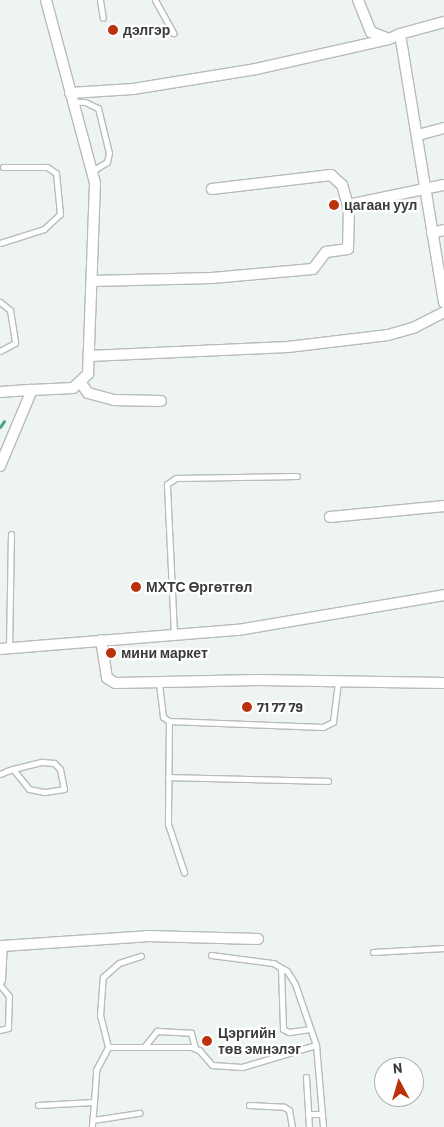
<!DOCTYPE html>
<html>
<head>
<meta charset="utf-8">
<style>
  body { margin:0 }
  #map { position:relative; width:444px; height:1127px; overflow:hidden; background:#eef4f1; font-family:Barlow,sans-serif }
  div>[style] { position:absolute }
  .stream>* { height:3px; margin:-1.5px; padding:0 1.5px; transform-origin:1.5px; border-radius:1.5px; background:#41a97c }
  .roads { filter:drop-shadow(1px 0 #b7bcb9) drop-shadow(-1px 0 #b7bcb9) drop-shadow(0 1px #b7bcb9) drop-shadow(0 -1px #b7bcb9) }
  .service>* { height:5px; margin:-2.5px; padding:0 2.5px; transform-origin:2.5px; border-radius:2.5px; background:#fff }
  .minor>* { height:10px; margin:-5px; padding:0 5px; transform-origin:5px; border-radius:5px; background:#fff }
  .dots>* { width:14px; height:14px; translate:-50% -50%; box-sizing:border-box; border:2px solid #fff; border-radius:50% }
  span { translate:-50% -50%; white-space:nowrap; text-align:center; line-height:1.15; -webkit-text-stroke:4.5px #fff; paint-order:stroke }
  .poi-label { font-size:14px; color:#3a3c3b; font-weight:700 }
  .left { translate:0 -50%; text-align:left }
  .north { position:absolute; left:374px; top:1057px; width:50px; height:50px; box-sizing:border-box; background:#fff; border:1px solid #b0b1b1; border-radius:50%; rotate:354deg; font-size:14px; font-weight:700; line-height:20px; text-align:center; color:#3a3c3b }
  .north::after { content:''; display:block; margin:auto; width:18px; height:22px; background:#bb310b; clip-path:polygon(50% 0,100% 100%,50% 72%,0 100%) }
</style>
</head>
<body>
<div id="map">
  <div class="stream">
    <i style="left:0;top:427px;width:7px;rotate:-56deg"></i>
  </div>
  <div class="roads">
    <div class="service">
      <i style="left:100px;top:0;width:18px;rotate:81deg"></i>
      <i style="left:155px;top:0;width:38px;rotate:61deg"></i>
      <i style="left:73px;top:102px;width:12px"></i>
      <i style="left:85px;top:102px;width:14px;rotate:25deg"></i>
      <i style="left:98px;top:108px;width:46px;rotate:76.3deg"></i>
      <i style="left:109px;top:153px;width:9px;rotate:103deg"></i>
      <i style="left:107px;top:162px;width:17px;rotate:149deg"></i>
      <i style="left:0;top:243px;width:46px;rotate:-17.7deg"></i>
      <i style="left:44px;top:229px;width:22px;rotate:-43deg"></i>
      <i style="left:60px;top:214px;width:41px;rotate:-95.6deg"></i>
      <i style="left:56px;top:173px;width:11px;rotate:-146deg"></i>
      <i style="left:47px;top:167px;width:44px;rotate:180deg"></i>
      <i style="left:0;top:302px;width:13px;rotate:39deg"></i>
      <i style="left:10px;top:310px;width:33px;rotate:81deg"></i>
      <i style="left:15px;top:343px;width:17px;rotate:152deg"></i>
      <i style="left:174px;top:634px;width:150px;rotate:-92.7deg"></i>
      <i style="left:167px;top:484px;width:11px;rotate:-34deg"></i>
      <i style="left:176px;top:478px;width:121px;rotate:-0.9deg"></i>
      <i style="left:9px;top:648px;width:114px;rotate:-89deg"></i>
      <i style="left:159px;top:684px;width:33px;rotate:83deg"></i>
      <i style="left:163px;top:717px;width:7px;rotate:34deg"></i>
      <i style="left:169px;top:721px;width:154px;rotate:2.2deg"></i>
      <i style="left:323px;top:727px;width:11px;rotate:-27deg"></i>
      <i style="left:333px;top:722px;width:40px;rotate:-82.9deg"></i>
      <i style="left:169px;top:721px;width:103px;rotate:90.6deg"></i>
      <i style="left:168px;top:824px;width:51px;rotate:71.6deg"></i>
      <i style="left:0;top:774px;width:8px;rotate:-23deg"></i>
      <i style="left:7px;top:771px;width:6px;rotate:-18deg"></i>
      <i style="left:13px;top:769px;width:30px;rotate:-14deg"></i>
      <i style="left:42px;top:762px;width:12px;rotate:5deg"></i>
      <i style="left:54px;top:763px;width:8px;rotate:45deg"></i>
      <i style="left:60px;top:769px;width:20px;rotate:79deg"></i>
      <i style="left:64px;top:789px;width:20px;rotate:171deg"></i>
      <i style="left:44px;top:792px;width:15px;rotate:-169deg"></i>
      <i style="left:29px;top:789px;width:26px;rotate:-129deg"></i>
      <i style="left:168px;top:777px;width:160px;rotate:1.4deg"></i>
      <i style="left:373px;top:952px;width:71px;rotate:-3.2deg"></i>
      <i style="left:211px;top:955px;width:63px;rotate:7.4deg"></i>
      <i style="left:273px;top:963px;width:16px;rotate:30deg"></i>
      <i style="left:287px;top:971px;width:15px;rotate:58deg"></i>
      <i style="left:295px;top:984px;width:65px;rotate:71deg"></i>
      <i style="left:316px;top:1045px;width:82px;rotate:85.1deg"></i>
      <i style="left:281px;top:968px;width:61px;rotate:88.1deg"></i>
      <i style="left:283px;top:1029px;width:7px;rotate:27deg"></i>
      <i style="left:289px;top:1032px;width:21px;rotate:-8deg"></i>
      <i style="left:0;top:985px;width:14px;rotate:51deg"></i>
      <i style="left:9px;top:996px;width:32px;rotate:92deg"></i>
      <i style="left:8px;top:1028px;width:8px;rotate:166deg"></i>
      <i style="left:108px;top:1047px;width:32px;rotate:-104deg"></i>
      <i style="left:100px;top:1016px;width:39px;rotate:-86deg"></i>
      <i style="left:103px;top:977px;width:21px;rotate:-41deg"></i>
      <i style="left:119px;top:963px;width:23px;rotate:-18deg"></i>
      <i style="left:144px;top:1047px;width:21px;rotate:-51deg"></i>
      <i style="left:157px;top:1031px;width:34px;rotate:3deg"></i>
      <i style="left:191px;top:1033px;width:16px;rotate:75deg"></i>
      <i style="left:306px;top:1077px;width:50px;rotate:86.6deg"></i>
      <i style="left:94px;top:1102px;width:32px;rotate:-86deg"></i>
      <i style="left:96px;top:1070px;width:26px;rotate:-62deg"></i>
      <i style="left:108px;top:1047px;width:83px"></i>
      <i style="left:191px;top:1047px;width:9px;rotate:21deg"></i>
      <i style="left:199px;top:1050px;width:20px;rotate:49deg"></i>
      <i style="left:212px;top:1065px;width:30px;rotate:4deg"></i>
      <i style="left:242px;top:1067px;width:77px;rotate:-16.6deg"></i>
      <i style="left:38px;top:1105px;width:56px;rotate:-3.1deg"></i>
      <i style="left:94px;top:1102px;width:25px;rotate:95deg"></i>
      <i style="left:249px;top:1105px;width:35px;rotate:3deg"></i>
      <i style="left:284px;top:1107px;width:6px;rotate:31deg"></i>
      <i style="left:289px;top:1110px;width:17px;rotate:80deg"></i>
      <i style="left:308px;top:1114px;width:14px"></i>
      <i style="left:93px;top:1120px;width:47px;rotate:-8.7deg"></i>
    </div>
    <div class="minor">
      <i style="left:358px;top:0;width:35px;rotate:68deg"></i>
      <i style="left:371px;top:32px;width:19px;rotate:21deg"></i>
      <i style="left:389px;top:39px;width:12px;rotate:-24deg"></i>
      <i style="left:400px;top:34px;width:272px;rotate:80.7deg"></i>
      <i style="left:400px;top:34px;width:46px;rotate:-15.3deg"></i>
      <i style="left:70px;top:93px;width:63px;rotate:-3.6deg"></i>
      <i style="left:133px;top:89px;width:125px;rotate:-9.2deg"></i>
      <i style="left:256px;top:69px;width:136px;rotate:-12.7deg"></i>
      <i style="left:418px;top:135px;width:27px;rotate:-15deg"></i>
      <i style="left:348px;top:205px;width:98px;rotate:-11.8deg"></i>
      <i style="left:432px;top:233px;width:12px;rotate:-14deg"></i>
      <i style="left:92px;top:281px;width:120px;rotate:-1.4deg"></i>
      <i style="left:212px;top:278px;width:101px;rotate:-5.1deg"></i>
      <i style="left:313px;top:269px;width:21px;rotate:-53deg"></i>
      <i style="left:326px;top:252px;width:22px;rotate:-8deg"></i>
      <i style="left:348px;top:249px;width:40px;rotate:-88.6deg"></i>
      <i style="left:349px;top:209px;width:25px;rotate:-106deg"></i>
      <i style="left:342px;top:185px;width:15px;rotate:-138deg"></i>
      <i style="left:331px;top:175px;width:120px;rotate:173.3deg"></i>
      <i style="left:89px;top:356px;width:199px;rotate:-2.6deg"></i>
      <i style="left:288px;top:347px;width:101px;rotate:-6.8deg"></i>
      <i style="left:388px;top:335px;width:26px;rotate:-16deg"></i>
      <i style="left:413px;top:328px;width:35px;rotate:-27deg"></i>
      <i style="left:81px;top:383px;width:12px;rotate:55deg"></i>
      <i style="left:88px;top:393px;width:27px;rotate:15deg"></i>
      <i style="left:114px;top:400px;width:47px;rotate:1.2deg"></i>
      <i style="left:0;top:392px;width:32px;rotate:-4deg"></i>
      <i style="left:0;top:466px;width:82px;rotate:-67.2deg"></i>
      <i style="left:32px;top:390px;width:41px;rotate:-2.8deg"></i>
      <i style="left:73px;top:388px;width:21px;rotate:-43deg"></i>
      <i style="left:88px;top:374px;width:191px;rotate:-87.9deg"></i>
      <i style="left:95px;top:183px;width:189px;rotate:-105deg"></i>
      <i style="left:330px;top:517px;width:115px;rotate:-5.5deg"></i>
      <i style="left:101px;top:640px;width:38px;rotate:81deg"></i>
      <i style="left:107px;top:678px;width:9px;rotate:32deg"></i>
      <i style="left:115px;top:683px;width:143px;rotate:-1.2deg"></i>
      <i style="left:258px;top:680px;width:186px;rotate:0.9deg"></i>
      <i style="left:0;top:649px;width:239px;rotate:-4.6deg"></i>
      <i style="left:238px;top:630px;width:209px;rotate:-9.6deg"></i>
      <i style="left:0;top:980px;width:34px;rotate:-87deg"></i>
      <i style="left:2px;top:946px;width:145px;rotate:-3.9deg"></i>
      <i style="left:147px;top:936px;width:111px;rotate:1.5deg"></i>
    </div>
  </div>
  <div class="dots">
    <i style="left:113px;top:30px;background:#bb310b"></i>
    <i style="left:334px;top:205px;background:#bb310b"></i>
    <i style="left:136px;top:587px;background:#bb310b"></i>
    <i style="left:111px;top:653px;background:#bb310b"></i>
    <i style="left:247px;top:707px;background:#bb310b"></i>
    <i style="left:207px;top:1041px;background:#bb310b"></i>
  </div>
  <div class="poi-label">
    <span class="left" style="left:123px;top:30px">дэлгэр</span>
    <span class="left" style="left:344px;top:205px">цагаан уул</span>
    <span class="left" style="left:146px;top:587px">МХТС Өргөтгөл</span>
    <span class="left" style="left:121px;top:653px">мини маркет</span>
    <span class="left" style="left:257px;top:707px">71 77 79</span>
    <span class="left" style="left:218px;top:1041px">Цэргийн<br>төв эмнэлэг</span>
  </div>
  <div class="north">N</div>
</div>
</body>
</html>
